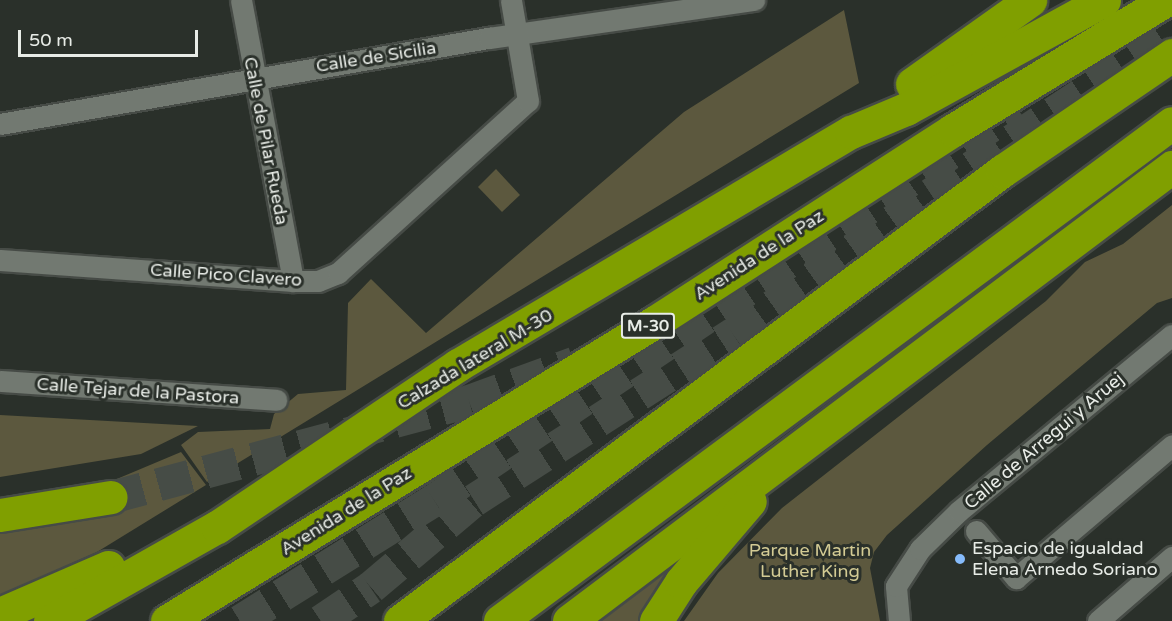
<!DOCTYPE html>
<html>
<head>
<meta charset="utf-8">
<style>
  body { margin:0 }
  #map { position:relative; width:1172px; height:621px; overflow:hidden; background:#2a302a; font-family:"Varela Round",sans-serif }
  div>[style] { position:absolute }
  .green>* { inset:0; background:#5c583e }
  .highway-tunnel>* { height:33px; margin-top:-16.5px; transform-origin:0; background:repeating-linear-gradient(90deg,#464c46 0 33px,transparent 0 49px) }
  .roads { filter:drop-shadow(2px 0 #464b46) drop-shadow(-2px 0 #464b46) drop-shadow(0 2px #464b46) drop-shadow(0 -2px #464b46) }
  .street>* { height:21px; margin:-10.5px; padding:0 10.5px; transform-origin:10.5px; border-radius:10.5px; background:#727971 }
  .highway>* { height:33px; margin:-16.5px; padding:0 16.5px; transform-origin:16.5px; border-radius:16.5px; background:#809f00 }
  .dots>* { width:16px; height:16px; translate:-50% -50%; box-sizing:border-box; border:3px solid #2a302a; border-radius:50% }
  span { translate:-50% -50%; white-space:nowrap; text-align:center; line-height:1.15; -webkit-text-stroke:6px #2a302a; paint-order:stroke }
  .shield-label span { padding:2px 4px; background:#2a302a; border:2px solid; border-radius:4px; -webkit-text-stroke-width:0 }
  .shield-label { font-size:16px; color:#e8ece7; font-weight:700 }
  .street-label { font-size:18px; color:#e8ece7 }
  .poi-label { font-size:18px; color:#e8ece7 }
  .left { translate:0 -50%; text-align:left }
  .park-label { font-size:18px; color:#d3cb94 }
  .scale { position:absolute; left:18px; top:30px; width:180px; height:27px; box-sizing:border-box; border:3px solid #e8ece7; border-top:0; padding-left:8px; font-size:18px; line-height:21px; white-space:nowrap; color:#e8ece7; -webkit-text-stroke:4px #2a302a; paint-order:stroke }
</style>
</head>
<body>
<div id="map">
  <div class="green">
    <i style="clip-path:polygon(844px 10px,859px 83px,207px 482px,181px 445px,198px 432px,270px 429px,274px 414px,298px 394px,346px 390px,348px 303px,371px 279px,426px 333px,684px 112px)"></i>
    <i style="clip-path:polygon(496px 169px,520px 195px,502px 212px,478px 187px)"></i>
    <i style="clip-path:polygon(1172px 205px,1172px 298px,1157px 303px,987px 445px,887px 535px,874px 552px,870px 568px,880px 621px,684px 621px,718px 573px,782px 508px,1046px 301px,1085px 262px,1123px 244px)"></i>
    <i style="clip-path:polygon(0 415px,198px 426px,141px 454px,0 477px)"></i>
    <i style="clip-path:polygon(181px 452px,206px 485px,97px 552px,0 595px,0 531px,117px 511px,112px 481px)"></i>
    <i style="clip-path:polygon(686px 557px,641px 621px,599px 621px)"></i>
  </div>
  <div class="highway-tunnel">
    <i style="left:111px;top:497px;width:371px;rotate:-15deg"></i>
    <i style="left:469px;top:401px;width:112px;rotate:-19.9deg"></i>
    <i style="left:240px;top:621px;width:229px;rotate:-32deg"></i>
    <i style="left:434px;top:500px;width:703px;rotate:-33.92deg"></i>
    <i style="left:321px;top:621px;width:60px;rotate:-34.2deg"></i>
    <i style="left:371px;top:587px;width:135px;rotate:-40.2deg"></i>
    <i style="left:474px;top:500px;width:308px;rotate:-32.7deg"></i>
    <i style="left:733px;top:334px;width:242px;rotate:-35.3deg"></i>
    <i style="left:931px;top:194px;width:289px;rotate:-33.6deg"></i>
  </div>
  <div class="roads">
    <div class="street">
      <i style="left:241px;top:0;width:286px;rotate:79.5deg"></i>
      <i style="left:0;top:124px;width:497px;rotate:-10deg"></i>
      <i style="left:489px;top:38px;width:268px;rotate:-8.2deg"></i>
      <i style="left:0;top:260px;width:294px;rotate:4.1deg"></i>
      <i style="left:293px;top:281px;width:25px"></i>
      <i style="left:318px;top:281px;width:22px;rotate:-22deg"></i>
      <i style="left:338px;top:273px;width:256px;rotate:-42.2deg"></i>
      <i style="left:528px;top:101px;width:102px;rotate:-99.6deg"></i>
      <i style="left:0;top:381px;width:277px;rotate:3.9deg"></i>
      <i style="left:976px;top:531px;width:62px;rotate:49.6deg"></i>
      <i style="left:1016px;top:578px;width:205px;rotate:-40.4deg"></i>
      <i style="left:899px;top:621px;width:35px;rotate:-95deg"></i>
      <i style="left:896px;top:586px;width:44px;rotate:-57deg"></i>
      <i style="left:920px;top:549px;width:54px;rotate:-44.3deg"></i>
      <i style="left:959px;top:511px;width:276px;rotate:-39.6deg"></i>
      <i style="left:1098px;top:621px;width:98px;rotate:-40.9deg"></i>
    </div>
    <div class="highway">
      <i style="left:912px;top:84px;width:145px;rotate:-35.4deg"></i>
      <i style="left:0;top:515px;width:112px;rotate:-9.2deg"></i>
      <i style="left:0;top:614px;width:118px;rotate:-23.5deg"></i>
      <i style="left:50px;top:621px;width:192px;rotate:-29.4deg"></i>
      <i style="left:217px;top:527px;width:290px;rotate:-33.9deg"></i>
      <i style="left:458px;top:365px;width:457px;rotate:-30.7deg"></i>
      <i style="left:851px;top:132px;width:60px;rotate:-22.7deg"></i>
      <i style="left:906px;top:109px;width:226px;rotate:-28.8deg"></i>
      <i style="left:167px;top:621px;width:572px;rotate:-31.5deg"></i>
      <i style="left:655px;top:322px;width:354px;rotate:-32.8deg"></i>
      <i style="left:953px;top:130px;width:250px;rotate:-31.4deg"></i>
      <i style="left:400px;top:621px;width:752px;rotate:-36.78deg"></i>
      <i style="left:1002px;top:171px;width:206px;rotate:-34.3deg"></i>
      <i style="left:500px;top:621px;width:836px;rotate:-36.54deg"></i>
      <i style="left:569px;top:621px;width:755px;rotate:-36.98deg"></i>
      <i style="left:656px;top:621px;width:46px;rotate:-57.3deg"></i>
      <i style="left:681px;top:582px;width:106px;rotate:-49.6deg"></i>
    </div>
  </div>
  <div class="dots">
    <i style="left:960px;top:559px;background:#86bbfb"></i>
  </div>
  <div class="shield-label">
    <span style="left:648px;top:326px">M-30</span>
  </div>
  <div class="street-label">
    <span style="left:376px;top:57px;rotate:-9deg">Calle de Sicilia</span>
    <span style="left:266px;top:141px;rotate:79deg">Calle de Pilar Rueda</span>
    <span style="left:759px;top:255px;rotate:-33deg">Avenida de la Paz</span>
    <span style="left:226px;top:275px;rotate:4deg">Calle Pico Clavero</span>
    <span style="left:475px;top:359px;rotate:-31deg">Calzada lateral M-30</span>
    <span style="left:138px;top:391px;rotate:4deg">Calle Tejar de la Pastora</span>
    <span style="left:1044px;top:441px;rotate:-40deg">Calle de Arregui y Aruej</span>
    <span style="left:346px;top:511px;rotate:-32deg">Avenida de la Paz</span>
  </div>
  <div class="poi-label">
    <span class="left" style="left:972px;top:559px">Espacio de igualdad<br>Elena Arnedo Soriano</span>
  </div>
  <div class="park-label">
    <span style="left:810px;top:561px">Parque Martin<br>Luther King</span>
  </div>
  <div class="scale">50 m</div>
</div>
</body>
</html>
